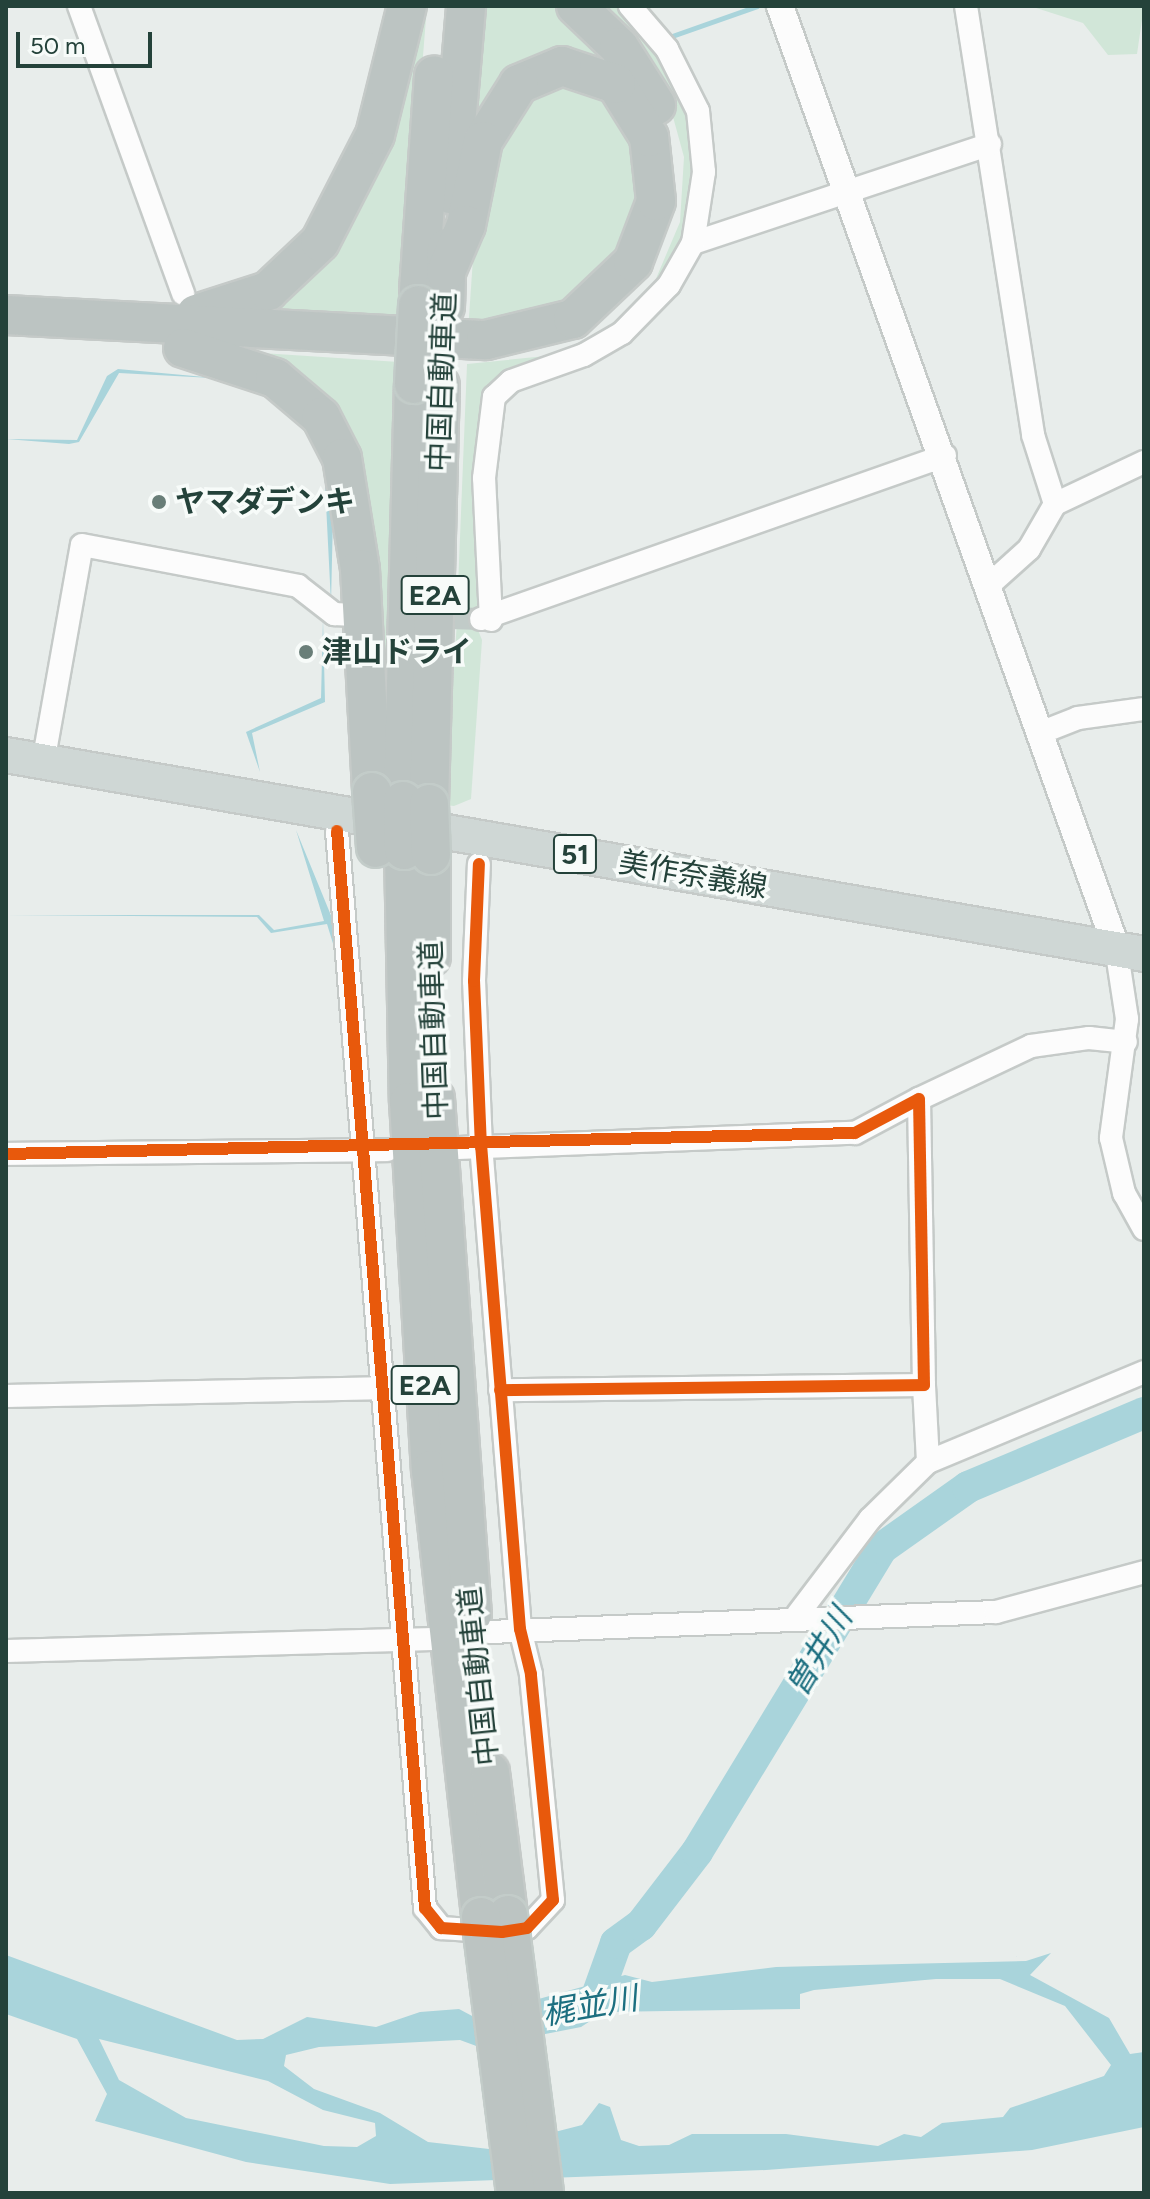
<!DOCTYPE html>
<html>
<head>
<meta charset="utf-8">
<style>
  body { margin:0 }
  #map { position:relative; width:1150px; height:2199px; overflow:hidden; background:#e8edeb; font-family:Figtree,"Noto Sans JP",sans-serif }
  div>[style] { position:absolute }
  .green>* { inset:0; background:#d1e6d8 }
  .water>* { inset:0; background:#a9d4db }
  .stream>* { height:5px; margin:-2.5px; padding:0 2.5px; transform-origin:2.5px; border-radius:2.5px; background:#a9d4db }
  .river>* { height:32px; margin:-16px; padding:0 16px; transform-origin:16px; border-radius:16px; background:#a9d4db }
  .minor-tunnel>* { height:22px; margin-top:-11px; transform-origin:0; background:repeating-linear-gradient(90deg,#c1cbc8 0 22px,transparent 0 33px) }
  .roads { filter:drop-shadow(2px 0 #c5cac8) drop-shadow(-2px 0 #c5cac8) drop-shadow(0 2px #c5cac8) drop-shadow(0 -2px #c5cac8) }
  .minor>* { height:22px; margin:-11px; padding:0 11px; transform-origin:11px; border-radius:11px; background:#fcfcfc }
  .tertiary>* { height:26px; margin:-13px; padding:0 13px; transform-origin:13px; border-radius:13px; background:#fcfcfc }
  .primary>* { height:34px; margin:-17px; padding:0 17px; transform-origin:17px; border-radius:17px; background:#cfd7d5 }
  .motorway>* { height:38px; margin:-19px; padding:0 19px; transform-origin:19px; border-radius:19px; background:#bcc4c2 }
  .bridges { filter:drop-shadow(2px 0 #c3ccc9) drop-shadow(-2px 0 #c3ccc9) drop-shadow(0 2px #c3ccc9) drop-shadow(0 -2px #c3ccc9) }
  .motorway-bridge>* { height:38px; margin:-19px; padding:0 19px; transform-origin:19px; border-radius:19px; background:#bcc4c2 }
  .cycleway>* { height:12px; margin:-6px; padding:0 6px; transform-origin:6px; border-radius:6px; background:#e8590c }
  .dots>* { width:22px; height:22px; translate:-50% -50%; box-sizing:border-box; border:4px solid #f7fbf9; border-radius:50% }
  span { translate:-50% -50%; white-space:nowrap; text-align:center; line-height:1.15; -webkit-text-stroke:7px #f7fbf9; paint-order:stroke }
  .shield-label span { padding:2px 6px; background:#f7fbf9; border:2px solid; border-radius:6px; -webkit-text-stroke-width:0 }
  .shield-label { font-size:28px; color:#24423a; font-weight:700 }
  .street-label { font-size:30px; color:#24423a }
  .poi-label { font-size:30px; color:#24423a; font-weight:700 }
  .left { translate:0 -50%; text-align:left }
  .water-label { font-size:32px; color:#1c6f80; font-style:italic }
  .frame { position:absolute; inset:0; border:8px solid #24423a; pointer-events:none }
  .scale { position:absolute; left:16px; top:32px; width:136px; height:36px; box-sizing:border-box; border:4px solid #24423a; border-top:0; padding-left:10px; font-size:24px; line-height:28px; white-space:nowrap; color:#24423a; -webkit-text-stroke:6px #f7fbf9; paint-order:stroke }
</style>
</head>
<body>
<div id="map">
  <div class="green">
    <i style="clip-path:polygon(416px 6px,427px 6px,401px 330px,217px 317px,288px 286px)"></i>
    <i style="clip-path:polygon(483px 6px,566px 6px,634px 80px,576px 58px,473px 147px)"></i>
    <i style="clip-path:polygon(588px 6px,622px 6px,659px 44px,694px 112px,698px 203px,684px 249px,642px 309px,590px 348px,508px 375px,491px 392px,480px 474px,485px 605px,457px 612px,467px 364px,556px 355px,605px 332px,655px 281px,680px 222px,684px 157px,670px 106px)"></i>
    <i style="clip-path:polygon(1030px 6px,1144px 6px,1137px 54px,1108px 55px,1083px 23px)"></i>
    <i style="clip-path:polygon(545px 81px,603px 86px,650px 178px,600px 291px,468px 332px,476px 214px,495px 138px)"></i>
    <i style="clip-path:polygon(229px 351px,399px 362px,388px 761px,352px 457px)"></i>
    <i style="clip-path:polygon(457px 621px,476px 625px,482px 640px,471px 799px,454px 806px,445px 805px)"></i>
  </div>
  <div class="water">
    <i style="clip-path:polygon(118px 369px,237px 380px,270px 391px,297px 411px,317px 440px,326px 464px,333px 516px,331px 603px,324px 464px,304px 424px,269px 393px,212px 378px,119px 373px,79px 442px,69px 444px,6px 439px,77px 440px,107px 376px)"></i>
    <i style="clip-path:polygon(323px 619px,325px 702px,252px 733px,260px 772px,246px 732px,321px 698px)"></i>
    <i style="clip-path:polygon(296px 830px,339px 935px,371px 1377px,338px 960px,327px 924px,271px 933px,257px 917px,6px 915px,259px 915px,274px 930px,324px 921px)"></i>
    <i style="clip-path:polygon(evenodd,1051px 1953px,1030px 1975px,1109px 2018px,1130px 2054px,1144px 2052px,1144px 2127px,1032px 2150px,766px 2170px,390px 2184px,246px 2162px,95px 2121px,107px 2094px,77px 2039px,6px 2014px,6px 1955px,237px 2040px,263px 2039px,307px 2017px,376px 2027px,420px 2012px,459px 2009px,474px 2017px,625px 1975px,652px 1982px,776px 1967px,1026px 1961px,1051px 1953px,936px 1979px,1000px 1979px,1065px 2006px,1111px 2065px,1104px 2076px,1010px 2108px,1003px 2117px,942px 2123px,921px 2137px,904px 2134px,878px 2146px,786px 2134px,692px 2134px,669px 2145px,639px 2146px,621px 2140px,610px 2107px,599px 2103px,582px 2125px,489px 2149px,428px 2142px,380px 2113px,314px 2089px,284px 2066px,286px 2055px,319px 2047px,460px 2040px,479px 2047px,581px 2027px,604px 2012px,800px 2009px,800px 1994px,814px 1990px,936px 1979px,1051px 1953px,99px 2039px,268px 2081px,323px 2110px,375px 2123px,376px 2136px,357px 2147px,324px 2146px,186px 2118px,119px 2080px,99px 2039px)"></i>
  </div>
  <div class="stream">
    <i style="left:672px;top:36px;width:90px;rotate:-19.4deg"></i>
  </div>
  <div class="river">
    <i style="left:596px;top:1999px;width:59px;rotate:-70.3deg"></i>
    <i style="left:616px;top:1943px;width:31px;rotate:-36deg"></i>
    <i style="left:641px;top:1925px;width:92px;rotate:-52.5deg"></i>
    <i style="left:697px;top:1852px;width:356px;rotate:-58.7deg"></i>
    <i style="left:882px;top:1548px;width:105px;rotate:-35.3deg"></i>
    <i style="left:968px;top:1487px;width:191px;rotate:-22.8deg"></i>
  </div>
  <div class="minor-tunnel">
    <i style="left:355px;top:615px;width:126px;rotate:1.8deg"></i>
  </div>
  <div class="roads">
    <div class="minor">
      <i style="left:79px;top:6px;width:306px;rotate:70.1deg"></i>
      <i style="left:966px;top:6px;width:434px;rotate:81.1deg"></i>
      <i style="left:1033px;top:435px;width:72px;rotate:72.3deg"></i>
      <i style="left:1055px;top:504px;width:52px;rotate:120deg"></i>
      <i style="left:1029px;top:549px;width:54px;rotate:138deg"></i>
      <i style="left:693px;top:243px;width:313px;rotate:-18.4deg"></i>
      <i style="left:1055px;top:504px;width:98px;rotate:-25.3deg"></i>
      <i style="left:481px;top:619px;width:492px;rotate:-19.4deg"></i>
      <i style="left:491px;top:620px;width:142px;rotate:-92.8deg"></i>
      <i style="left:484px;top:478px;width:82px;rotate:-83deg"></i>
      <i style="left:494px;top:397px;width:23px;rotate:-43deg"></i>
      <i style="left:511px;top:381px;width:77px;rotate:-19.6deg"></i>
      <i style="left:584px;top:355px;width:44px;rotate:-30.1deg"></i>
      <i style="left:622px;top:333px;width:67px;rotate:-45.6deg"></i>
      <i style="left:669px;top:285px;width:48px;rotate:-60.3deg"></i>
      <i style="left:693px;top:243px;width:72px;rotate:-81.2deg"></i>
      <i style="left:704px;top:172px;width:61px;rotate:-95.6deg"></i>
      <i style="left:698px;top:111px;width:69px;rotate:-116.6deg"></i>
      <i style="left:667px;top:49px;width:57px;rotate:-130.7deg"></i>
      <i style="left:1040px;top:733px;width:41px;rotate:-21.5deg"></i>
      <i style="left:1078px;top:718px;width:67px;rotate:-7.8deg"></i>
      <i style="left:43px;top:763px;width:221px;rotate:-79.9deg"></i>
      <i style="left:82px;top:545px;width:220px;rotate:10.7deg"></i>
      <i style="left:298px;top:586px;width:46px;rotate:37.9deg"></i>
      <i style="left:334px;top:614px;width:21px;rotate:3deg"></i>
      <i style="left:337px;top:831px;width:1081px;rotate:85.33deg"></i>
      <i style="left:425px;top:1908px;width:26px;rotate:51deg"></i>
      <i style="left:441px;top:1928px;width:61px;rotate:3.8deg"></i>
      <i style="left:502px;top:1932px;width:25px;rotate:-9deg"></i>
      <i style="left:527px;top:1928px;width:38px;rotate:-47deg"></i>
      <i style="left:553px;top:1900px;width:227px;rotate:-95.6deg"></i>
      <i style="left:531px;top:1674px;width:46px;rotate:-103.7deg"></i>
      <i style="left:520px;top:1629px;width:484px;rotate:-94.6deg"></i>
      <i style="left:481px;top:1147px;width:166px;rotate:-92.4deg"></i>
      <i style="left:474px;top:981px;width:117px;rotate:-87.6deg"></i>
      <i style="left:1116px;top:947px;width:73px;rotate:81.3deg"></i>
      <i style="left:1127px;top:1019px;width:120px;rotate:97.7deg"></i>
      <i style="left:1111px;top:1138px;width:57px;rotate:76.7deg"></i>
      <i style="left:1124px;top:1193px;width:41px;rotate:60.9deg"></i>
      <i style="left:919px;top:1099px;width:124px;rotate:-25.3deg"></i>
      <i style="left:1031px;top:1046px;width:59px;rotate:-7.9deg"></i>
      <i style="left:1089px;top:1038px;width:37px;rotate:6deg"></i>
      <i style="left:456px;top:1148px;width:399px;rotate:-2.2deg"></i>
      <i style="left:855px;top:1133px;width:72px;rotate:-28deg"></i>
      <i style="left:919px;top:1099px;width:286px;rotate:89deg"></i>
      <i style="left:924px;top:1385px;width:424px;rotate:179.3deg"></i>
      <i style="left:6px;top:1154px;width:381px;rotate:-0.6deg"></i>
      <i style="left:6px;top:1396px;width:372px;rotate:-1.2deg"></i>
      <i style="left:928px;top:1462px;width:234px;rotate:-22.6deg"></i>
      <i style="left:798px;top:1614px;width:119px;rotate:-52.8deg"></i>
      <i style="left:870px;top:1519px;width:81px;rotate:-44.5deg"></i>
      <i style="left:928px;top:1462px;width:77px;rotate:-93deg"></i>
      <i style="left:489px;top:1632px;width:507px;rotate:-2.26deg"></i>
      <i style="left:996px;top:1612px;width:153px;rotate:-15.1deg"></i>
      <i style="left:6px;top:1651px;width:425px;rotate:-1.6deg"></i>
    </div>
    <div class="tertiary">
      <i style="left:780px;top:6px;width:999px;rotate:70.35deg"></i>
    </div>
    <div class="primary">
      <i style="left:6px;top:755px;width:1155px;rotate:9.92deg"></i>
    </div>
    <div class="motorway">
      <i style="left:576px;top:6px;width:59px;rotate:43.6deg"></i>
      <i style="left:619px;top:47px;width:69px;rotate:57.5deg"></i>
      <i style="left:450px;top:194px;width:189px;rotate:-85.1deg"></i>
      <i style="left:419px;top:290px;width:215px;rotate:-86deg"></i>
      <i style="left:445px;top:307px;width:59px;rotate:-88.1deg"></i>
      <i style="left:196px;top:314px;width:76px;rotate:-17.7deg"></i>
      <i style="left:268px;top:291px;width:71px;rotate:-43.3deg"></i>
      <i style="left:320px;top:242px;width:120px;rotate:-62.8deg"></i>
      <i style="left:375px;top:135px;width:133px;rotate:-76.1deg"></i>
      <i style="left:6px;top:315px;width:481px;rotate:3deg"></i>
      <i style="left:486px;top:340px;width:89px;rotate:-13.6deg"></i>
      <i style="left:573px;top:319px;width:83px;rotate:-43.5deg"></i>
      <i style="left:633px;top:262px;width:65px;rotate:-69.3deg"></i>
      <i style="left:656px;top:201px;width:64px;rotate:-96.2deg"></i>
      <i style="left:649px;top:137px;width:62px;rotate:-121.9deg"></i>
      <i style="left:616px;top:84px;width:57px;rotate:-161.6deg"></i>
      <i style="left:562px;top:66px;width:47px;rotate:157.3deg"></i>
      <i style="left:519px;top:84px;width:67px;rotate:122.3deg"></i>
      <i style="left:483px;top:141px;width:86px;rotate:101.4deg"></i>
      <i style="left:466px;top:225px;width:51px;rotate:113.1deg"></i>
      <i style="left:183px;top:348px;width:97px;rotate:18.1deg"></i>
      <i style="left:275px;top:378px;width:60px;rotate:40.3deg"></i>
      <i style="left:321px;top:417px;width:46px;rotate:62.9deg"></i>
      <i style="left:342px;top:458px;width:112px;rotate:80.8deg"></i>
      <i style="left:360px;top:569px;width:223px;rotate:86.9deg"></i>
      <i style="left:403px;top:801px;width:417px;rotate:-88.5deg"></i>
      <i style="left:429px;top:804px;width:419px;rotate:-88.5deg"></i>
      <i style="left:404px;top:850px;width:252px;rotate:88.9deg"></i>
      <i style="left:409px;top:1102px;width:369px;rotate:86.6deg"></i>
      <i style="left:431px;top:1470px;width:450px;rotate:83.6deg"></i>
      <i style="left:431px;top:957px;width:102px;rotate:-90deg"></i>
      <i style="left:435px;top:1098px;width:518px;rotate:85.91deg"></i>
      <i style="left:490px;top:1772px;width:144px;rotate:82.8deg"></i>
    </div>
  </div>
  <div class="bridges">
    <div class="motorway-bridge">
      <i style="left:414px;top:384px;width:79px;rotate:-87.1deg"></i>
      <i style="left:372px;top:792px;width:56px;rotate:85.9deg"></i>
      <i style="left:403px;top:801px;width:49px;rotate:88.8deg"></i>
      <i style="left:429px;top:804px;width:51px;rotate:87.8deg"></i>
      <i style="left:508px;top:1915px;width:280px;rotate:82.6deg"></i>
      <i style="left:481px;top:1917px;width:278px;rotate:82.8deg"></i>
    </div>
  </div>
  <div class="cycleway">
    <i style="left:337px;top:831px;width:1081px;rotate:85.33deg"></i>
    <i style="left:425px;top:1908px;width:26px;rotate:51deg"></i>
    <i style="left:441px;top:1928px;width:61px;rotate:3.8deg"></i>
    <i style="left:502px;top:1932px;width:25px;rotate:-9deg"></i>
    <i style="left:527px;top:1928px;width:38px;rotate:-47deg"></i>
    <i style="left:553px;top:1900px;width:227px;rotate:-95.6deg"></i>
    <i style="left:531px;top:1674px;width:46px;rotate:-103.7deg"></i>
    <i style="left:520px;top:1629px;width:484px;rotate:-94.6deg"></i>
    <i style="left:481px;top:1147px;width:166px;rotate:-92.4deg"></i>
    <i style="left:474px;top:981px;width:117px;rotate:-87.6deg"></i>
    <i style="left:6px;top:1154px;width:849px;rotate:-1.42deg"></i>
    <i style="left:855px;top:1133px;width:72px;rotate:-28deg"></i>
    <i style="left:919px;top:1099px;width:286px;rotate:89deg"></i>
    <i style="left:924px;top:1385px;width:424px;rotate:179.3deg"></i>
  </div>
  <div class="dots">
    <i style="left:159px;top:502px;background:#697e78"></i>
    <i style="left:306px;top:652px;background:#697e78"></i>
  </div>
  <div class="shield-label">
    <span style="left:435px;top:595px">E2A</span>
    <span style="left:575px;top:854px">51</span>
    <span style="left:425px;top:1385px">E2A</span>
  </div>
  <div class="street-label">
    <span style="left:442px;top:382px;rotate:-88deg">中国自動車道</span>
    <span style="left:693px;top:875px;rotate:10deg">美作奈義線</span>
    <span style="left:434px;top:1030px;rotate:-92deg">中国自動車道</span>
    <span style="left:479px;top:1676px;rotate:-96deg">中国自動車道</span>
  </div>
  <div class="poi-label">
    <span class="left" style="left:175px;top:502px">ヤマダデンキ</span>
    <span class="left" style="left:322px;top:652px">津山ドライ</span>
  </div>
  <div class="water-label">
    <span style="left:819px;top:1652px;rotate:-59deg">曽井川</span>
    <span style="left:590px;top:2006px;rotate:-10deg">梶並川</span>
  </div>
  <div class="frame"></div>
  <div class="scale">50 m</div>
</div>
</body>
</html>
